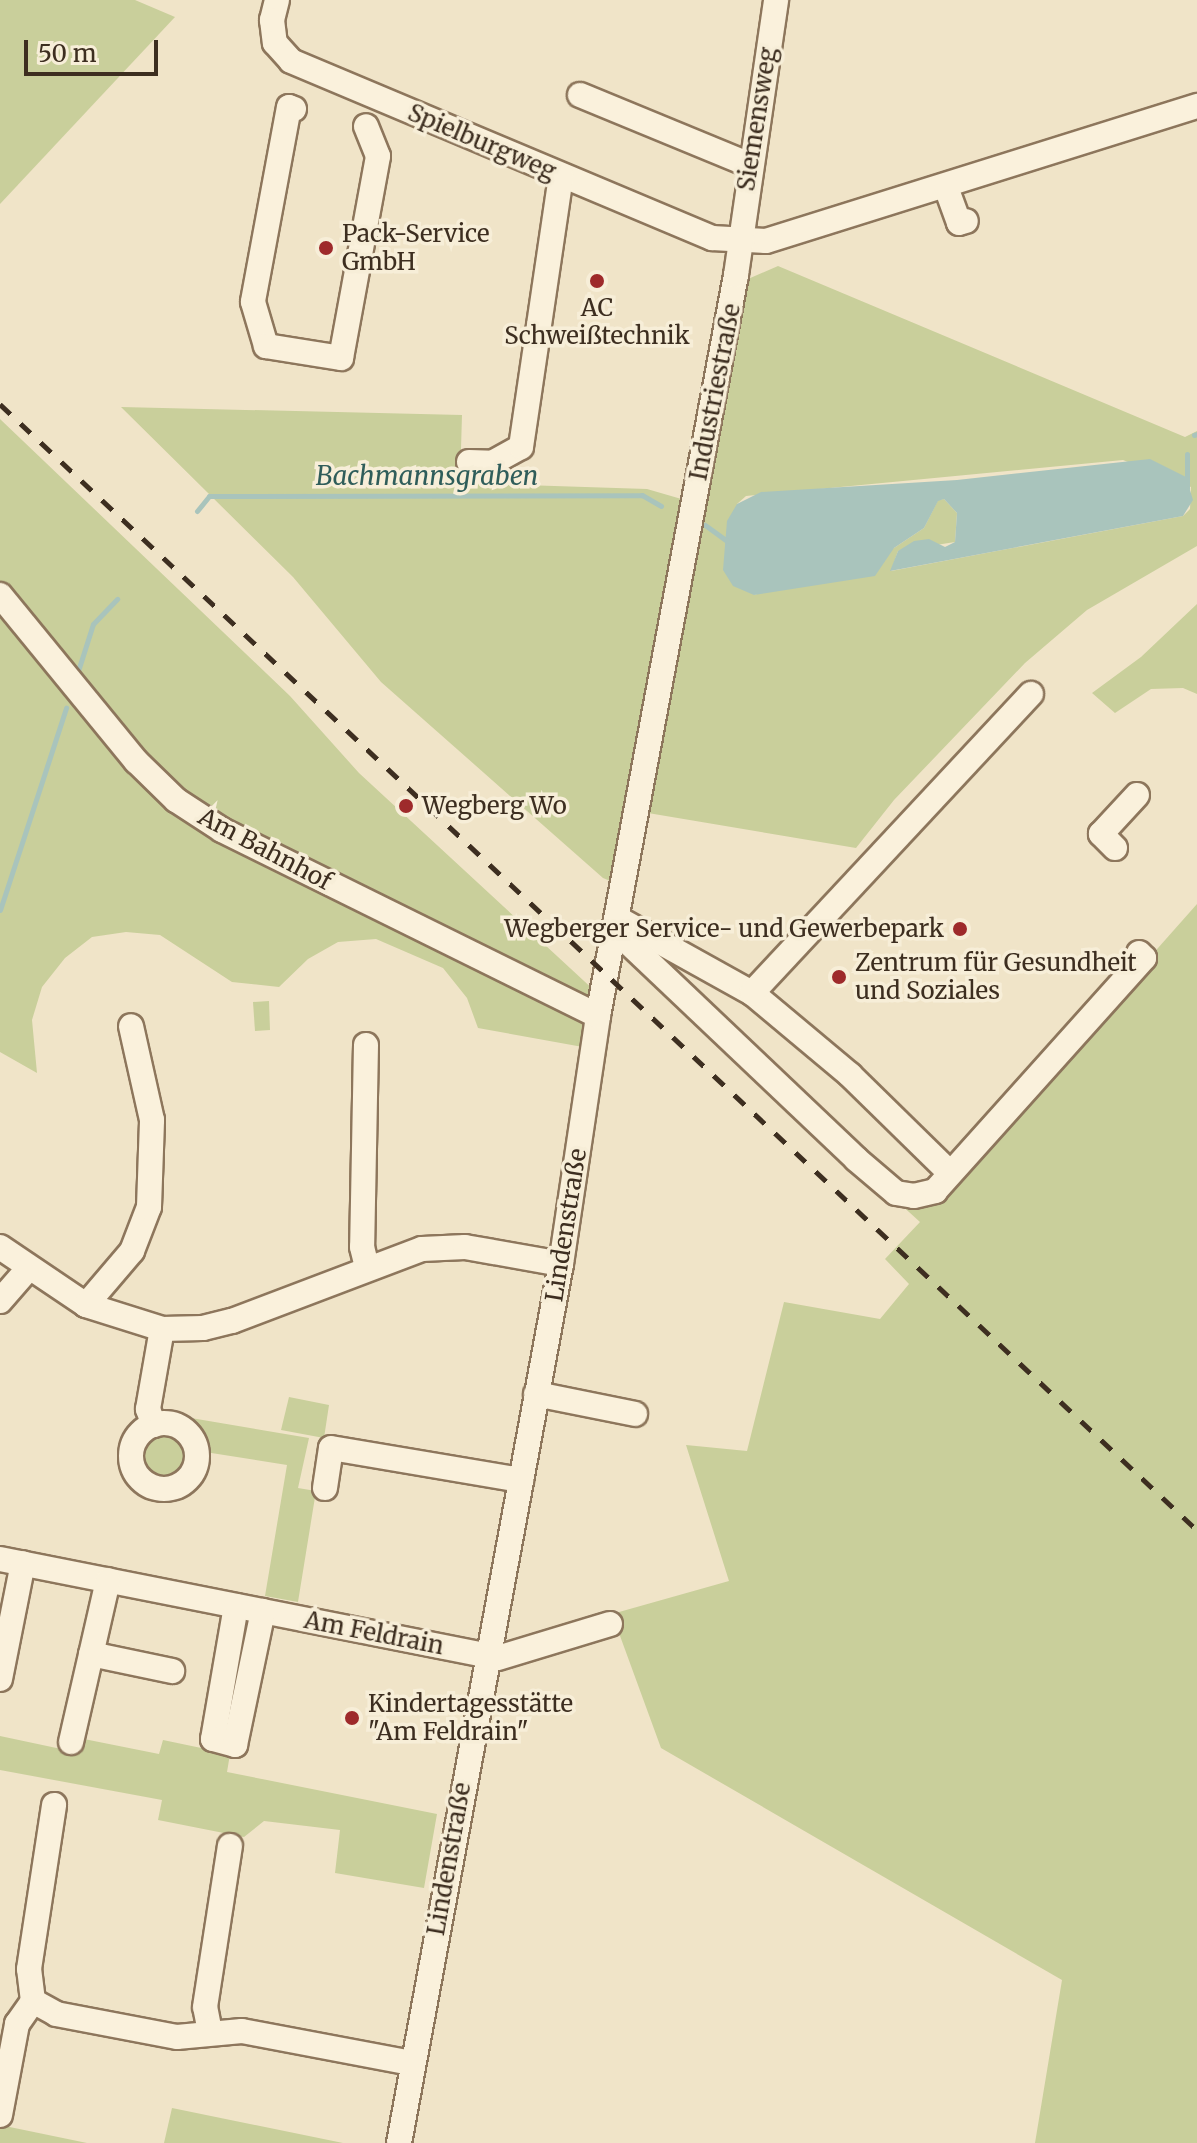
<!DOCTYPE html>
<html>
<head>
<meta charset="utf-8">
<style>
  body { margin:0 }
  #map { position:relative; width:1197px; height:2143px; overflow:hidden; background:#f0e4c8; font-family:Merriweather,serif }
  div>[style] { position:absolute }
  .green>* { inset:0; background:#c9cf9b }
  .round { border-radius:50% }
  .water>* { inset:0; background:#a9c4bc }
  .stream>* { height:5px; margin:-2.5px; padding:0 2.5px; transform-origin:2.5px; border-radius:2.5px; background:#a9c4bc }
  .roads { filter:drop-shadow(2px 0 #8d765c) drop-shadow(-2px 0 #8d765c) drop-shadow(0 2px #8d765c) drop-shadow(0 -2px #8d765c) }
  .minor>* { height:24px; margin:-12px; padding:0 12px; transform-origin:12px; border-radius:12px; background:#faf1dc }
  .minor>.ring { margin:-12px; padding:0; box-sizing:content-box; background:none; border:24px solid #faf1dc; border-radius:50% }
  .rail>* { height:5px; margin-top:-2.5px; transform-origin:0; background:repeating-linear-gradient(90deg,#3d2e20 0 14px,transparent 0 28px) }
  .dots>* { width:22px; height:22px; translate:-50% -50%; box-sizing:border-box; border:4px solid #f7eed8; border-radius:50% }
  span { translate:-50% -50%; white-space:nowrap; text-align:center; line-height:1.15; -webkit-text-stroke:7px #f7eed8; paint-order:stroke }
  .street-label { font-size:24px; color:#3d2e20 }
  .poi-label { font-size:24px; color:#3d2e20 }
  .left { translate:0 -50%; text-align:left }
  .right { translate:-100% -50%; text-align:right }
  .water-label { font-size:26px; color:#2f5d5a; font-style:italic }
  .scale { position:absolute; left:24px; top:40px; width:134px; height:36px; box-sizing:border-box; border:4px solid #3d2e20; border-top:0; padding-left:10px; font-size:24px; line-height:28px; white-space:nowrap; color:#3d2e20; -webkit-text-stroke:6px #f7eed8; paint-order:stroke }
</style>
</head>
<body>
<div id="map">
  <div class="green">
    <i style="clip-path:polygon(0 0,135px 0,175px 17px,0 204px)"></i>
    <i style="clip-path:polygon(evenodd,778px 266px,1185px 437px,1197px 431px,1197px 546px,1087px 610px,1025px 663px,894px 800px,856px 848px,648px 813px,663px 723px,615px 883px,603px 878px,381px 682px,293px 577px,121px 407px,462px 415px,460px 483px,647px 489px,702px 505px,748px 279px,778px 266px,1123px 460px,1191px 487px,1190px 509px,1183px 516px,891px 571px,898px 551px,955px 542px,957px 513px,944px 499px,938px 500px,924px 528px,894px 548px,754px 595px,737px 504px,746px 496px,1123px 460px)"></i>
    <i style="clip-path:polygon(0 419px,290px 696px,359px 773px,610px 1005px,605px 1051px,478px 1028px,467px 998px,443px 968px,376px 939px,338px 942px,308px 959px,279px 987px,232px 982px,160px 935px,126px 932px,92px 937px,65px 958px,42px 987px,32px 1020px,37px 1073px,0 1052px)"></i>
    <i style="clip-path:polygon(1197px 604px,1197px 694px,1183px 688px,1151px 689px,1115px 713px,1092px 693px,1141px 657px)"></i>
    <i style="clip-path:polygon(1197px 904px,1197px 2143px,1035px 2143px,1062px 1980px,661px 1748px,612px 1614px,729px 1581px,686px 1445px,747px 1451px,784px 1302px,880px 1319px,909px 1284px,885px 1259px,920px 1222px,898px 1202px,940px 1194px)"></i>
    <i style="clip-path:polygon(269px 1001px,270px 1030px,255px 1031px,253px 1002px)"></i>
    <i style="clip-path:polygon(289px 1397px,329px 1405px,324px 1438px,281px 1430px)"></i>
    <i style="clip-path:polygon(191px 1418px,309px 1438px,298px 1488px,316px 1491px,298px 1602px,265px 1596px,287px 1465px,205px 1452px)"></i>
    <i class="round" style="left:141px;top:1432px;width:48px;height:48px"></i>
    <i style="clip-path:polygon(0 1736px,80px 1753px,84px 1739px,159px 1754px,163px 1740px,230px 1754px,227px 1772px,437px 1814px,424px 1888px,335px 1873px,340px 1830px,264px 1821px,244px 1837px,158px 1820px,162px 1800px,0 1770px)"></i>
    <i style="clip-path:polygon(172px 2108px,343px 2143px,164px 2143px)"></i>
    <i style="clip-path:polygon(0 2125px,87px 2143px,0 2143px)"></i>
  </div>
  <div class="water">
    <i style="clip-path:polygon(1150px 459px,1186px 477px,1193px 500px,1183px 516px,890px 571px,898px 551px,914px 541px,929px 539px,945px 547px,955px 542px,957px 513px,944px 499px,938px 501px,924px 528px,894px 548px,875px 576px,754px 595px,733px 586px,723px 570px,727px 521px,737px 504px,761px 492px,957px 480px)"></i>
  </div>
  <div class="stream">
    <i style="left:1194px;top:435px;width:3px;rotate:-18deg"></i>
    <i style="left:1187px;top:454px;width:34px;rotate:90deg"></i>
    <i style="left:197px;top:511px;width:19px;rotate:-51deg"></i>
    <i style="left:209px;top:496px;width:433px;rotate:-0.1deg"></i>
    <i style="left:642px;top:495px;width:22px;rotate:30deg"></i>
    <i style="left:705px;top:525px;width:27px;rotate:36deg"></i>
    <i style="left:78px;top:671px;width:49px;rotate:-72.3deg"></i>
    <i style="left:93px;top:624px;width:35px;rotate:-46deg"></i>
    <i style="left:0;top:910px;width:213px;rotate:-71.9deg"></i>
  </div>
  <div class="roads">
    <div class="minor">
      <i style="left:277px;top:0;width:21px;rotate:104deg"></i>
      <i style="left:272px;top:20px;width:23px;rotate:83deg"></i>
      <i style="left:275px;top:43px;width:24px;rotate:48deg"></i>
      <i style="left:291px;top:61px;width:457px;rotate:22.8deg"></i>
      <i style="left:712px;top:238px;width:54px;rotate:3.2deg"></i>
      <i style="left:766px;top:241px;width:452px;rotate:-17.4deg"></i>
      <i style="left:580px;top:95px;width:184px;rotate:22.4deg"></i>
      <i style="left:294px;top:109px;width:5px;rotate:-158deg"></i>
      <i style="left:289px;top:107px;width:198px;rotate:100.5deg"></i>
      <i style="left:253px;top:302px;width:46px;rotate:73.5deg"></i>
      <i style="left:266px;top:346px;width:76px;rotate:9.1deg"></i>
      <i style="left:341px;top:358px;width:205px;rotate:-79.6deg"></i>
      <i style="left:378px;top:156px;width:32px;rotate:-112deg"></i>
      <i style="left:946px;top:187px;width:38px;rotate:70deg"></i>
      <i style="left:959px;top:223px;width:7px;rotate:-16deg"></i>
      <i style="left:469px;top:462px;width:23px;rotate:2deg"></i>
      <i style="left:492px;top:463px;width:33px;rotate:-29deg"></i>
      <i style="left:521px;top:447px;width:274px;rotate:-81.6deg"></i>
      <i style="left:0;top:595px;width:215px;rotate:50.7deg"></i>
      <i style="left:136px;top:761px;width:56px;rotate:44.3deg"></i>
      <i style="left:176px;top:800px;width:55px;rotate:33.1deg"></i>
      <i style="left:222px;top:830px;width:419px;rotate:26.3deg"></i>
      <i style="left:1115px;top:848px;width:20px;rotate:-135deg"></i>
      <i style="left:1101px;top:834px;width:53px;rotate:-47.3deg"></i>
      <i style="left:617px;top:918px;width:154px;rotate:29.1deg"></i>
      <i style="left:752px;top:993px;width:128px;rotate:39.9deg"></i>
      <i style="left:850px;top:1075px;width:140px;rotate:44.4deg"></i>
      <i style="left:615px;top:930px;width:332px;rotate:43.5deg"></i>
      <i style="left:856px;top:1159px;width:52px;rotate:40.4deg"></i>
      <i style="left:896px;top:1193px;width:18px;rotate:9deg"></i>
      <i style="left:914px;top:1196px;width:22px;rotate:-13deg"></i>
      <i style="left:935px;top:1191px;width:313px;rotate:-48.1deg"></i>
      <i style="left:1144px;top:958px;width:7px;rotate:-135deg"></i>
      <i style="left:752px;top:993px;width:409px;rotate:-47deg"></i>
      <i style="left:366px;top:1045px;width:202px;rotate:91.1deg"></i>
      <i style="left:362px;top:1247px;width:21px;rotate:76deg"></i>
      <i style="left:0;top:1247px;width:104px;rotate:34deg"></i>
      <i style="left:86px;top:1305px;width:80px;rotate:17.5deg"></i>
      <i style="left:162px;top:1329px;width:41px;rotate:-1.4deg"></i>
      <i style="left:203px;top:1328px;width:30px;rotate:-14deg"></i>
      <i style="left:232px;top:1321px;width:203px;rotate:-20.8deg"></i>
      <i style="left:422px;top:1249px;width:43px;rotate:-2.7deg"></i>
      <i style="left:465px;top:1247px;width:97px;rotate:10deg"></i>
      <i style="left:0;top:1301px;width:41px;rotate:-48.9deg"></i>
      <i style="left:86px;top:1305px;width:71px;rotate:-49.6deg"></i>
      <i style="left:132px;top:1251px;width:47px;rotate:-68.9deg"></i>
      <i style="left:149px;top:1207px;width:87px;rotate:-88deg"></i>
      <i style="left:152px;top:1120px;width:96px;rotate:-102.6deg"></i>
      <i style="left:536px;top:1394px;width:101px;rotate:11.4deg"></i>
      <i class="ring" style="left:131px;top:1423px;width:42px;height:42px"></i>
      <i style="left:154px;top:1425px;width:17px;rotate:-111deg"></i>
      <i style="left:148px;top:1409px;width:81px;rotate:-80.1deg"></i>
      <i style="left:325px;top:1488px;width:40px;rotate:-81.5deg"></i>
      <i style="left:331px;top:1448px;width:193px;rotate:9.6deg"></i>
      <i style="left:0;top:1559px;width:494px;rotate:11.2deg"></i>
      <i style="left:236px;top:1606px;width:135px;rotate:99.8deg"></i>
      <i style="left:213px;top:1739px;width:23px;rotate:15deg"></i>
      <i style="left:235px;top:1745px;width:137px;rotate:-78.2deg"></i>
      <i style="left:91px;top:1654px;width:83px;rotate:11.9deg"></i>
      <i style="left:498px;top:1658px;width:117px;rotate:-16.9deg"></i>
      <i style="left:0;top:1679px;width:118px;rotate:-78.8deg"></i>
      <i style="left:71px;top:1742px;width:166px;rotate:-77.1deg"></i>
      <i style="left:33px;top:2001px;width:26px;rotate:29deg"></i>
      <i style="left:56px;top:2014px;width:123px;rotate:10.8deg"></i>
      <i style="left:177px;top:2037px;width:65px;rotate:-5.3deg"></i>
      <i style="left:242px;top:2031px;width:173px;rotate:10.7deg"></i>
      <i style="left:210px;top:2032px;width:25px;rotate:-101deg"></i>
      <i style="left:205px;top:2007px;width:163px;rotate:-81.2deg"></i>
      <i style="left:0;top:2115px;width:93px;rotate:-79.4deg"></i>
      <i style="left:17px;top:2024px;width:28px;rotate:-55deg"></i>
      <i style="left:33px;top:2001px;width:32px;rotate:-97deg"></i>
      <i style="left:29px;top:1969px;width:166px;rotate:-81.3deg"></i>
      <i style="left:399px;top:2143px;width:894px;rotate:-79.56deg"></i>
      <i style="left:561px;top:1264px;width:251px;rotate:-81.5deg"></i>
      <i style="left:598px;top:1016px;width:754px;rotate:-79.45deg"></i>
      <i style="left:736px;top:275px;width:278px;rotate:-81.7deg"></i>
    </div>
  </div>
  <div class="rail">
    <i style="left:0;top:404px;width:1643px;rotate:43.25deg"></i>
  </div>
  <div class="dots">
    <i style="left:326px;top:248px;background:#9e2a2b"></i>
    <i style="left:597px;top:281px;background:#9e2a2b"></i>
    <i style="left:406px;top:806px;background:#9e2a2b"></i>
    <i style="left:960px;top:929px;background:#9e2a2b"></i>
    <i style="left:839px;top:977px;background:#9e2a2b"></i>
    <i style="left:352px;top:1718px;background:#9e2a2b"></i>
  </div>
  <div class="street-label">
    <span style="left:757px;top:119px;rotate:-81deg">Siemensweg</span>
    <span style="left:482px;top:142px;rotate:23deg">Spielburgweg</span>
    <span style="left:715px;top:392px;rotate:-79deg">Industriestraße</span>
    <span style="left:265px;top:849px;rotate:28deg">Am Bahnhof</span>
    <span style="left:566px;top:1225px;rotate:-81deg">Lindenstraße</span>
    <span style="left:374px;top:1633px;rotate:11deg">Am Feldrain</span>
    <span style="left:449px;top:1859px;rotate:-80deg">Lindenstraße</span>
  </div>
  <div class="poi-label">
    <span class="left" style="left:342px;top:248px">Pack-Service<br>GmbH</span>
    <span style="left:597px;top:322px">AC<br>Schweißtechnik</span>
    <span class="left" style="left:422px;top:806px">Wegberg Wo</span>
    <span class="right" style="left:944px;top:929px">Wegberger Service- und Gewerbepark</span>
    <span class="left" style="left:855px;top:977px">Zentrum für Gesundheit<br>und Soziales</span>
    <span class="left" style="left:368px;top:1718px">Kindertagesstätte<br>"Am Feldrain"</span>
  </div>
  <div class="water-label">
    <span style="left:427px;top:476px">Bachmannsgraben</span>
  </div>
  <div class="scale">50 m</div>
</div>
</body>
</html>
